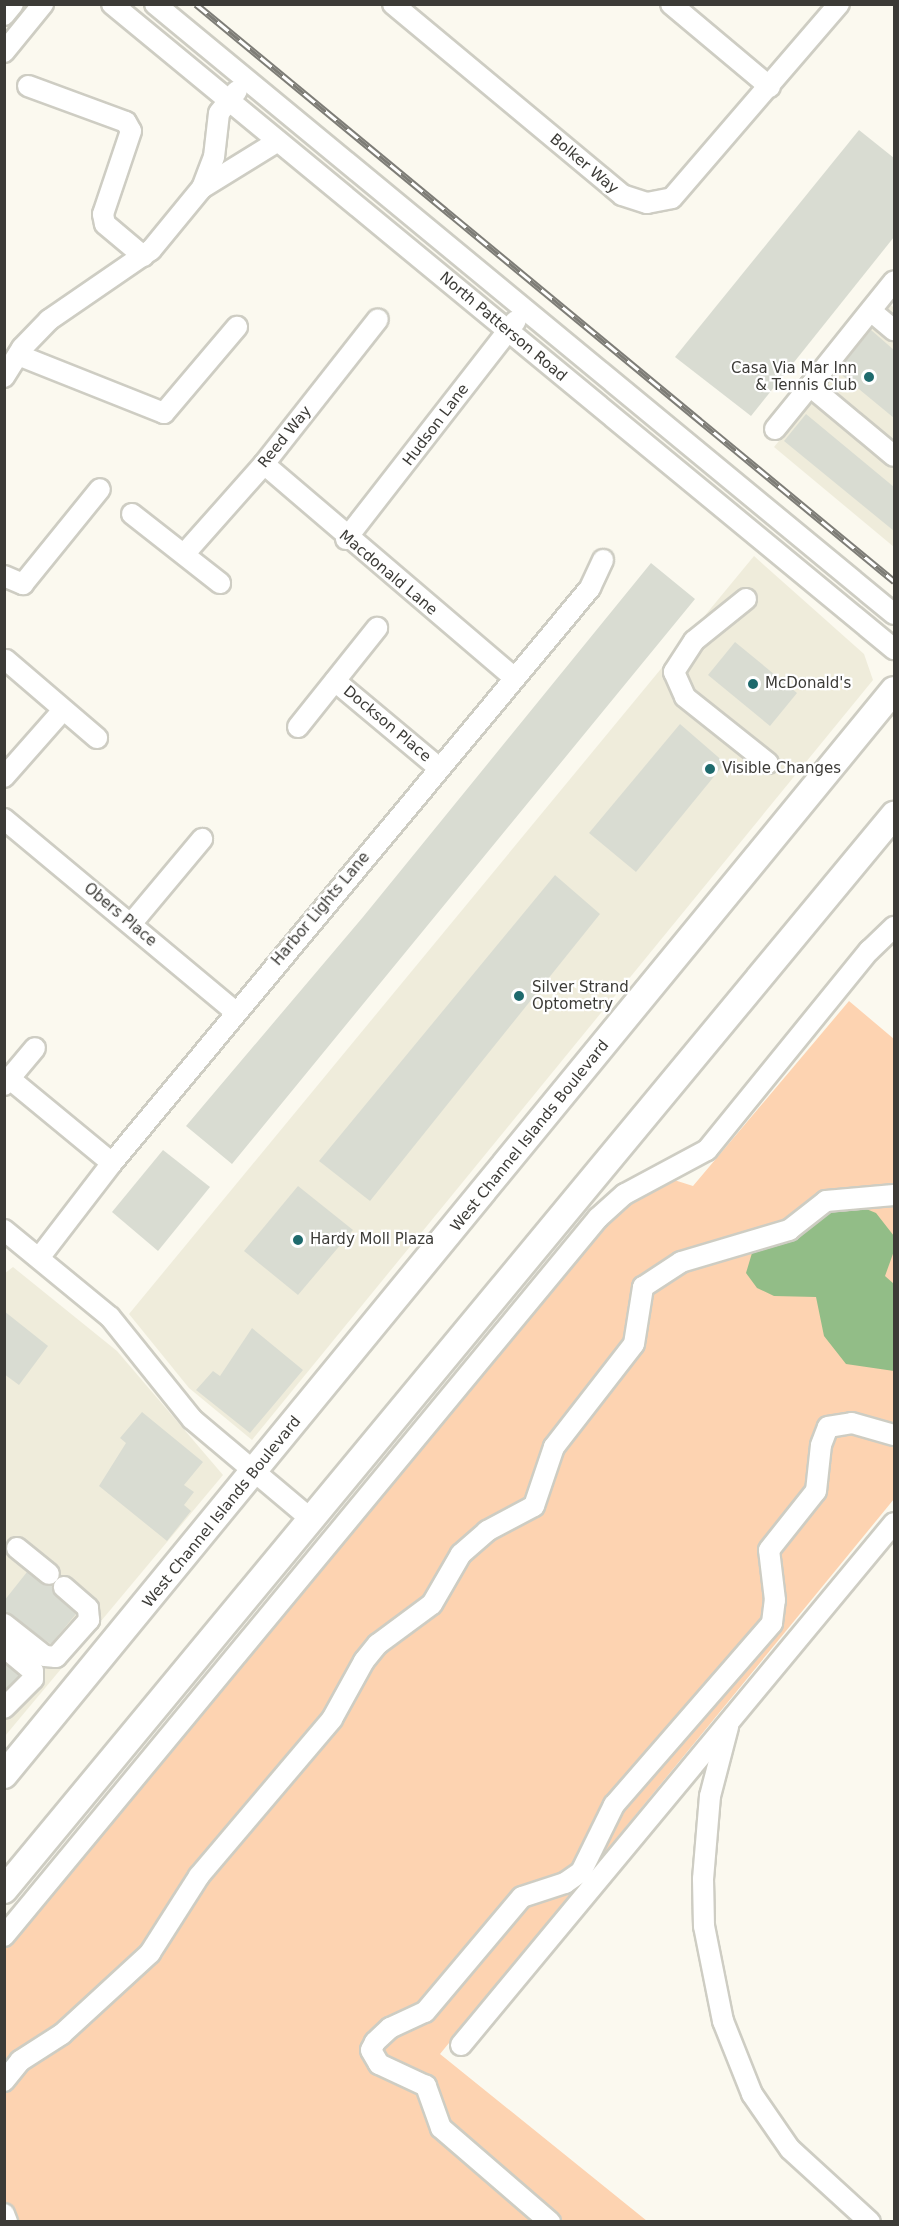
<!DOCTYPE html>
<html>
<head>
<meta charset="utf-8">
<style>
  body { margin:0 }
  #map { position:relative; width:899px; height:2226px; overflow:hidden; background:#fbf9ef; font-family:"DejaVu Sans",sans-serif }
  div>[style] { position:absolute }
  .built>* { inset:0; background:#efecdb }
  .green>* { inset:0; background:#fdd3b1 }
  .water>* { inset:0; background:#92bd87 }
  .building>* { inset:0; background:#d9dcd2 }
  .roads { filter:drop-shadow(2px 0 #cecdc3) drop-shadow(-2px 0 #cecdc3) drop-shadow(0 2px #cecdc3) drop-shadow(0 -2px #cecdc3) }
  .minor>* { height:20px; margin:-10px; padding:0 10px; transform-origin:10px; border-radius:10px; background:#fff }
  .major>* { height:26px; margin:-13px; padding:0 13px; transform-origin:13px; border-radius:13px; background:#fff }
  .rail>* { height:7px; margin-top:-3.5px; transform-origin:0; background:repeating-linear-gradient(90deg,#fff 0 14px,#7e7d77 0 28px); box-sizing:border-box; border-block:2px solid #7e7d77 }
  .dots>* { width:16px; height:16px; translate:-50% -50%; box-sizing:border-box; border:3px solid #fff; border-radius:50% }
  span { translate:-50% -50%; white-space:nowrap; text-align:center; line-height:1.15; -webkit-text-stroke:4.5px #fff; paint-order:stroke }
  .street-label { font-size:15px; color:#3c3b37 }
  .poi-label { font-size:15px; color:#3c3b37 }
  .right { translate:-100% -50%; text-align:right }
  .left { translate:0 -50%; text-align:left }
  .frame { position:absolute; inset:0; border:6px solid #3c3b37; pointer-events:none }
</style>
</head>
<body>
<div id="map">
  <div class="built">
    <i style="clip-path:polygon(891px 305px,894px 308px,894px 547px,774px 447px)"></i>
    <i style="clip-path:polygon(754px 556px,864px 654px,873px 680px,252px 1440px,189px 1388px,129px 1314px)"></i>
    <i style="clip-path:polygon(13px 1267px,117px 1351px,223px 1475px,5px 1736px,4px 1274px)"></i>
  </div>
  <div class="green">
    <i style="clip-path:polygon(849px 1001px,894px 1039px,894px 1499px,440px 2054px,647px 2221px,5px 2222px,5px 1948px,603px 1222px,624px 1205px,671px 1179px,693px 1186px)"></i>
  </div>
  <div class="water">
    <i style="clip-path:polygon(859px 1206px,876px 1213px,894px 1236px,894px 1251px,885px 1276px,894px 1284px,894px 1371px,846px 1364px,824px 1336px,816px 1297px,774px 1296px,757px 1288px,746px 1273px,752px 1253px,817px 1212px)"></i>
  </div>
  <div class="building">
    <i style="clip-path:polygon(859px 130px,894px 158px,894px 237px,751px 416px,675px 357px)"></i>
    <i style="clip-path:polygon(871px 330px,894px 350px,894px 418px,837px 371px)"></i>
    <i style="clip-path:polygon(806px 414px,894px 487px,894px 531px,784px 441px)"></i>
    <i style="clip-path:polygon(651px 563px,695px 599px,232px 1164px,186px 1126px,363px 917px)"></i>
    <i style="clip-path:polygon(735px 642px,797px 693px,770px 726px,708px 675px)"></i>
    <i style="clip-path:polygon(680px 724px,725px 763px,636px 872px,589px 833px)"></i>
    <i style="clip-path:polygon(555px 875px,600px 914px,370px 1201px,319px 1161px)"></i>
    <i style="clip-path:polygon(163px 1150px,210px 1187px,158px 1251px,112px 1212px)"></i>
    <i style="clip-path:polygon(298px 1186px,353px 1230px,298px 1295px,244px 1251px)"></i>
    <i style="clip-path:polygon(4px 1311px,48px 1346px,19px 1385px,4px 1374px)"></i>
    <i style="clip-path:polygon(252px 1328px,303px 1370px,250px 1433px,196px 1390px,213px 1371px,220px 1376px)"></i>
    <i style="clip-path:polygon(142px 1412px,203px 1462px,184px 1485px,194px 1492px,184px 1505px,191px 1511px,167px 1541px,99px 1486px,126px 1443px,120px 1438px)"></i>
    <i style="clip-path:polygon(27px 1572px,52px 1585px,56px 1596px,76px 1614px,51px 1644px,4px 1612px,4px 1601px)"></i>
    <i style="clip-path:polygon(4px 1663px,20px 1675px,4px 1691px)"></i>
  </div>
  <div class="roads">
    <div class="minor">
      <i style="left:112px;top:4px;width:1014px;rotate:39.52deg"></i>
      <i style="left:155px;top:4px;width:958px;rotate:39.54deg"></i>
      <i style="left:393px;top:4px;width:298px;rotate:39.8deg"></i>
      <i style="left:622px;top:195px;width:26px;rotate:18deg"></i>
      <i style="left:647px;top:203px;width:25px;rotate:-11deg"></i>
      <i style="left:672px;top:198px;width:256px;rotate:-49.3deg"></i>
      <i style="left:671px;top:4px;width:129px;rotate:40deg"></i>
      <i style="left:4px;top:15px;width:14px;rotate:-51deg"></i>
      <i style="left:4px;top:52px;width:62px;rotate:-50.9deg"></i>
      <i style="left:28px;top:86px;width:104px;rotate:20.2deg"></i>
      <i style="left:126px;top:122px;width:10px;rotate:61deg"></i>
      <i style="left:131px;top:131px;width:88px;rotate:108.6deg"></i>
      <i style="left:103px;top:214px;width:10px;rotate:79deg"></i>
      <i style="left:105px;top:224px;width:50px;rotate:40.1deg"></i>
      <i style="left:202px;top:188px;width:89px;rotate:-31.7deg"></i>
      <i style="left:871px;top:311px;width:30px;rotate:40deg"></i>
      <i style="left:18px;top:355px;width:157px;rotate:21.7deg"></i>
      <i style="left:164px;top:413px;width:113px;rotate:-49.7deg"></i>
      <i style="left:4px;top:377px;width:34px;rotate:-58deg"></i>
      <i style="left:22px;top:348px;width:39px;rotate:-46deg"></i>
      <i style="left:49px;top:320px;width:124px;rotate:-34.5deg"></i>
      <i style="left:151px;top:250px;width:80px;rotate:-50.6deg"></i>
      <i style="left:202px;top:188px;width:33px;rotate:-69deg"></i>
      <i style="left:214px;top:157px;width:44px;rotate:-83.5deg"></i>
      <i style="left:219px;top:113px;width:28px;rotate:-51deg"></i>
      <i style="left:810px;top:386px;width:134px;rotate:-51.3deg"></i>
      <i style="left:775px;top:429px;width:55px;rotate:-50.9deg"></i>
      <i style="left:810px;top:386px;width:109px;rotate:39.8deg"></i>
      <i style="left:264px;top:464px;width:330px;rotate:40.5deg"></i>
      <i style="left:132px;top:514px;width:112px;rotate:38.1deg"></i>
      <i style="left:346px;top:539px;width:276px;rotate:-52.1deg"></i>
      <i style="left:186px;top:552px;width:118px;rotate:-48.4deg"></i>
      <i style="left:264px;top:464px;width:184px;rotate:-51.8deg"></i>
      <i style="left:4px;top:576px;width:21px;rotate:23deg"></i>
      <i style="left:23px;top:584px;width:122px;rotate:-51deg"></i>
      <i style="left:746px;top:599px;width:67px;rotate:141.1deg"></i>
      <i style="left:694px;top:641px;width:37px;rotate:123deg"></i>
      <i style="left:674px;top:672px;width:27px;rotate:66deg"></i>
      <i style="left:685px;top:697px;width:106px;rotate:38.5deg"></i>
      <i style="left:6px;top:660px;width:120px;rotate:40.6deg"></i>
      <i style="left:335px;top:681px;width:136px;rotate:39.9deg"></i>
      <i style="left:298px;top:727px;width:127px;rotate:-51.4deg"></i>
      <i style="left:4px;top:777px;width:89px;rotate:-48.6deg"></i>
      <i style="left:4px;top:819px;width:302px;rotate:39.8deg"></i>
      <i style="left:131px;top:924px;width:111px;rotate:-50.1deg"></i>
      <i style="left:10px;top:1079px;width:132px;rotate:39.5deg"></i>
      <i style="left:4px;top:1085px;width:48px;rotate:-50deg"></i>
      <i style="left:4px;top:1230px;width:137px;rotate:39.4deg"></i>
      <i style="left:110px;top:1317px;width:131px;rotate:51.2deg"></i>
      <i style="left:192px;top:1419px;width:158px;rotate:40.1deg"></i>
      <i style="left:39px;top:1258px;width:120px;rotate:-52.5deg"></i>
      <i style="left:112px;top:1163px;width:748px;rotate:-50.26deg"></i>
      <i style="left:590px;top:588px;width:31px;rotate:-65deg"></i>
      <i style="left:17px;top:1548px;width:41px;rotate:39.1deg"></i>
      <i style="left:4px;top:1624px;width:52px;rotate:38deg"></i>
      <i style="left:45px;top:1656px;width:11px;rotate:5deg"></i>
      <i style="left:56px;top:1657px;width:50px;rotate:-48.3deg"></i>
      <i style="left:89px;top:1620px;width:12px;rotate:-95deg"></i>
      <i style="left:88px;top:1608px;width:32px;rotate:-139deg"></i>
      <i style="left:4px;top:1647px;width:38px;rotate:40deg"></i>
      <i style="left:33px;top:1671px;width:8px;rotate:90deg"></i>
      <i style="left:33px;top:1679px;width:41px;rotate:135deg"></i>
      <i style="left:728px;top:1727px;width:71px;rotate:104.6deg"></i>
      <i style="left:710px;top:1796px;width:83px;rotate:94.8deg"></i>
      <i style="left:703px;top:1879px;width:47px;rotate:88.8deg"></i>
      <i style="left:704px;top:1926px;width:97px;rotate:78.7deg"></i>
      <i style="left:723px;top:2021px;width:79px;rotate:68.3deg"></i>
      <i style="left:752px;top:2094px;width:67px;rotate:55.4deg"></i>
      <i style="left:790px;top:2149px;width:108px;rotate:42.4deg"></i>
      <i style="left:4px;top:1936px;width:932px;rotate:-50.4deg"></i>
      <i style="left:598px;top:1218px;width:36px;rotate:-42deg"></i>
      <i style="left:625px;top:1194px;width:93px;rotate:-28.2deg"></i>
      <i style="left:707px;top:1150px;width:257px;rotate:-50.9deg"></i>
      <i style="left:869px;top:951px;width:35px;rotate:-44deg"></i>
      <i style="left:461px;top:2045px;width:678px;rotate:-50.32deg"></i>
      <i style="left:4px;top:2081px;width:26px;rotate:-51deg"></i>
      <i style="left:20px;top:2061px;width:50px;rotate:-32.7deg"></i>
      <i style="left:62px;top:2034px;width:120px;rotate:-42.6deg"></i>
      <i style="left:150px;top:1953px;width:91px;rotate:-57.5deg"></i>
      <i style="left:199px;top:1876px;width:206px;rotate:-49.7deg"></i>
      <i style="left:332px;top:1719px;width:66px;rotate:-61.1deg"></i>
      <i style="left:364px;top:1661px;width:22px;rotate:-51deg"></i>
      <i style="left:378px;top:1644px;width:67px;rotate:-36.5deg"></i>
      <i style="left:432px;top:1604px;width:58px;rotate:-59.9deg"></i>
      <i style="left:461px;top:1554px;width:35px;rotate:-41deg"></i>
      <i style="left:487px;top:1531px;width:53px;rotate:-28deg"></i>
      <i style="left:534px;top:1506px;width:62px;rotate:-71.3deg"></i>
      <i style="left:554px;top:1447px;width:130px;rotate:-52.2deg"></i>
      <i style="left:634px;top:1344px;width:58px;rotate:-81deg"></i>
      <i style="left:643px;top:1287px;width:45px;rotate:-33.3deg"></i>
      <i style="left:681px;top:1262px;width:113px;rotate:-16.5deg"></i>
      <i style="left:789px;top:1230px;width:47px;rotate:-38.1deg"></i>
      <i style="left:826px;top:1201px;width:68px;rotate:-5deg"></i>
      <i style="left:4px;top:2214px;width:9px;rotate:69deg"></i>
      <i style="left:550px;top:2222px;width:144px;rotate:-139.2deg"></i>
      <i style="left:441px;top:2128px;width:45px;rotate:-109.7deg"></i>
      <i style="left:426px;top:2086px;width:52px;rotate:-154.9deg"></i>
      <i style="left:379px;top:2064px;width:16px;rotate:-120deg"></i>
      <i style="left:371px;top:2050px;width:9px;rotate:-63deg"></i>
      <i style="left:375px;top:2042px;width:21px;rotate:-43deg"></i>
      <i style="left:390px;top:2028px;width:38px;rotate:-25deg"></i>
      <i style="left:425px;top:2012px;width:150px;rotate:-49.9deg"></i>
      <i style="left:522px;top:1897px;width:45px;rotate:-18deg"></i>
      <i style="left:565px;top:1883px;width:19px;rotate:-35deg"></i>
      <i style="left:581px;top:1872px;width:75px;rotate:-63.8deg"></i>
      <i style="left:614px;top:1805px;width:241px;rotate:-49deg"></i>
      <i style="left:772px;top:1623px;width:23px;rotate:-83deg"></i>
      <i style="left:775px;top:1600px;width:50px;rotate:-96.8deg"></i>
      <i style="left:769px;top:1550px;width:75px;rotate:-51.5deg"></i>
      <i style="left:816px;top:1491px;width:46px;rotate:-83.8deg"></i>
      <i style="left:821px;top:1445px;width:19px;rotate:-69deg"></i>
      <i style="left:828px;top:1427px;width:24px;rotate:-9deg"></i>
      <i style="left:852px;top:1423px;width:44px;rotate:15.9deg"></i>
    </div>
    <div class="major">
      <i style="left:4px;top:1775px;width:1403px;rotate:-50.64deg"></i>
      <i style="left:4px;top:1890px;width:1396px;rotate:-50.38deg"></i>
    </div>
  </div>
  <div class="rail">
    <i style="left:196px;top:4px;width:906px;rotate:39.58deg"></i>
  </div>
  <div class="dots">
    <i style="left:869px;top:377px;background:#1e6a6d"></i>
    <i style="left:753px;top:684px;background:#1e6a6d"></i>
    <i style="left:710px;top:769px;background:#1e6a6d"></i>
    <i style="left:519px;top:996px;background:#1e6a6d"></i>
    <i style="left:298px;top:1240px;background:#1e6a6d"></i>
  </div>
  <div class="street-label">
    <span style="left:584px;top:164px;rotate:40deg">Bolker Way</span>
    <span style="left:503px;top:327px;rotate:40deg">North Patterson Road</span>
    <span style="left:436px;top:425px;rotate:-53deg">Hudson Lane</span>
    <span style="left:285px;top:437px;rotate:-51deg">Reed Way</span>
    <span style="left:388px;top:573px;rotate:40deg">Macdonald Lane</span>
    <span style="left:387px;top:724px;rotate:40deg">Dockson Place</span>
    <span style="left:321px;top:909px;rotate:-50deg">Harbor Lights Lane</span>
    <span style="left:120px;top:915px;rotate:40deg">Obers Place</span>
    <span style="left:530px;top:1136px;rotate:-51deg">West Channel Islands Boulevard</span>
    <span style="left:222px;top:1512px;rotate:-51deg">West Channel Islands Boulevard</span>
  </div>
  <div class="poi-label">
    <span class="right" style="left:857px;top:377px">Casa Via Mar Inn<br>&amp; Tennis Club</span>
    <span class="left" style="left:765px;top:684px">McDonald's</span>
    <span class="left" style="left:722px;top:769px">Visible Changes</span>
    <span class="left" style="left:532px;top:996px">Silver Strand<br>Optometry</span>
    <span class="left" style="left:310px;top:1240px">Hardy Moll Plaza</span>
  </div>
  <div class="frame"></div>
</div>
</body>
</html>
